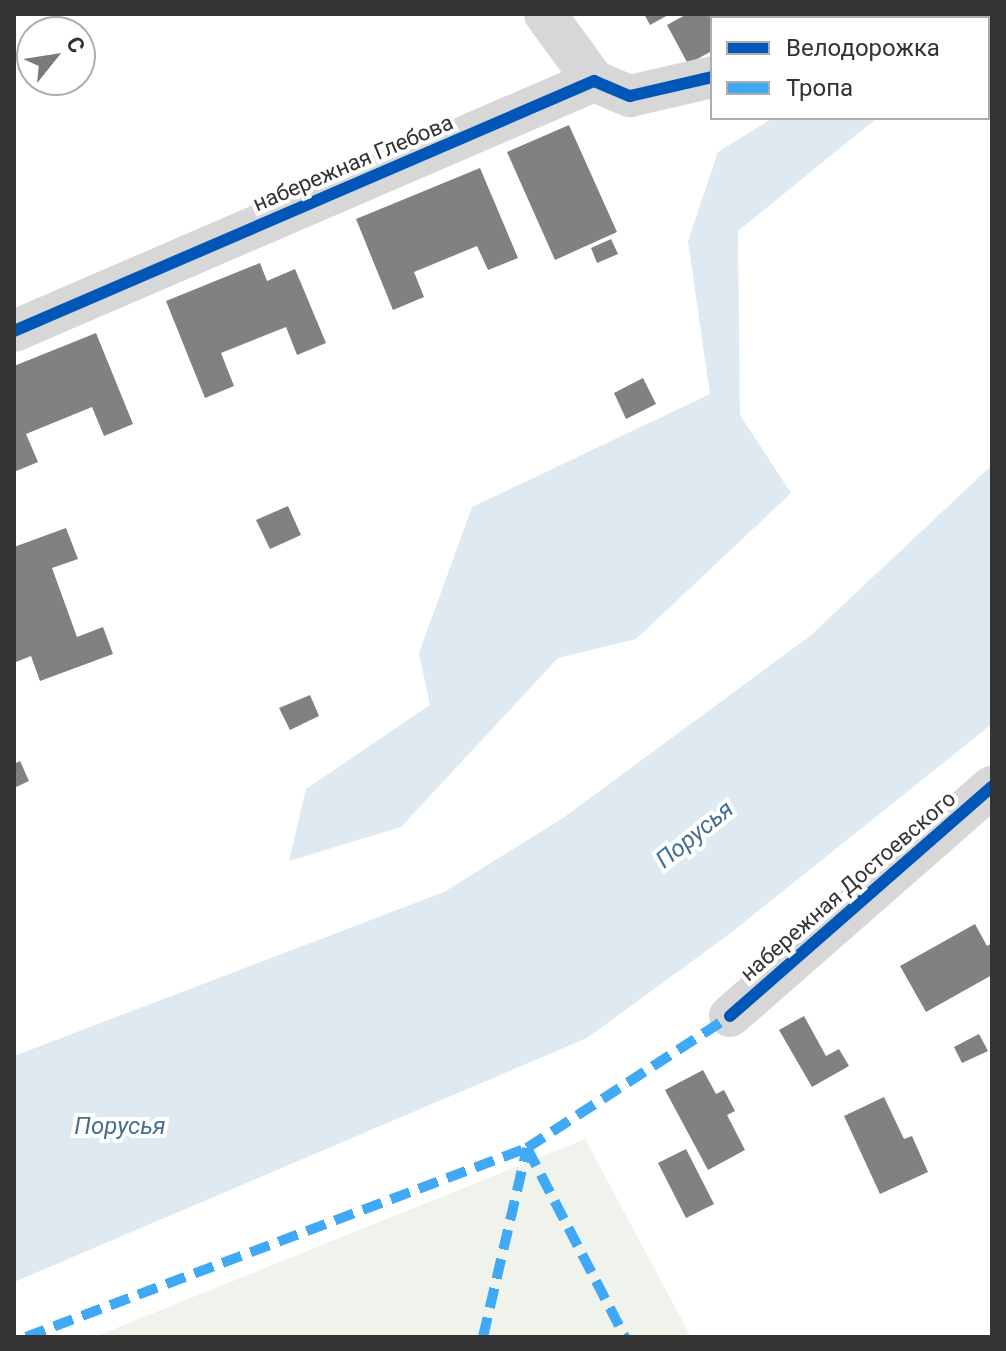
<!DOCTYPE html>
<html>
<head>
<meta charset="utf-8">
<style>
  body { margin:0 }
  #map { position:relative; width:1006px; height:1351px; overflow:hidden; background:#fff; font-family:Roboto,sans-serif }
  div>[style] { position:absolute }
  .green>* { inset:0; background:#eff3ec }
  .water>* { inset:0; background:#dfe9f2 }
  .building>* { inset:0; background:#818181 }
  .minor>* { height:42px; margin:-21px; padding:0 21px; transform-origin:21px; border-radius:21px; background:#d7d7d7 }
  .quiet>* { height:10px; margin-top:-5px; transform-origin:0; background:repeating-linear-gradient(90deg,#3fa9f5 0 20px,transparent 0 30px) }
  .cycleway>* { height:12px; margin:-6px; padding:0 6px; transform-origin:6px; border-radius:6px; background:#0057b8 }
  span { translate:-50% -50%; white-space:nowrap; text-align:center; line-height:1.15; -webkit-text-stroke:8px #fff; paint-order:stroke }
  .street-label { font-size:22px; color:#333 }
  .water-label { font-size:24px; color:#466e90; font-style:italic }
  .frame { position:absolute; inset:0; border:16px solid #333; pointer-events:none }
  .legend { position:absolute; left:710px; top:16px; width:280px; height:104px; box-sizing:border-box; background:#fff; border:2px solid #adadad; margin:0; padding:10px 14px; list-style:none; font-size:24px; color:#333 }
  .legend li { display:flex; align-items:center; gap:16px; height:40px }
  .legend b { width:40px; border:2px solid #adadad }
  .north { position:absolute; left:16px; top:16px; width:80px; height:80px; box-sizing:border-box; background:#fff; border:2px solid #adadad; border-radius:50%; rotate:60deg; font-size:22px; font-weight:700; line-height:32px; text-align:center; color:#333 }
  .north::after { content:''; display:block; margin:auto; width:28px; height:36px; background:#7a7a7a; clip-path:polygon(50% 0,100% 100%,50% 72%,0 100%) }
</style>
</head>
<body>
<div id="map">
  <div class="green">
    <i style="clip-path:polygon(585px 1139px,691px 1337px,94px 1337px)"></i>
  </div>
  <div class="water">
    <i style="clip-path:polygon(943px 14px,992px 14px,992px 61px,988px 63px,988px 18px,936px 18px)"></i>
    <i style="clip-path:polygon(773px 118px,877px 118px,738px 231px,740px 415px,791px 493px,636px 639px,558px 658px,401px 827px,289px 861px,306px 789px,430px 705px,419px 653px,472px 507px,710px 394px,688px 241px,718px 152px)"></i>
    <i style="clip-path:polygon(992px 465px,992px 724px,728px 935px,587px 1038px,14px 1282px,14px 1056px,444px 892px,563px 818px,810px 636px)"></i>
  </div>
  <div class="building">
    <i style="clip-path:polygon(644px 14px,670px 14px,650px 25px)"></i>
    <i style="clip-path:polygon(687px 14px,727px 18px,712px 18px,712px 51px,688px 64px,667px 25px)"></i>
    <i style="clip-path:polygon(569px 125px,617px 232px,555px 260px,507px 152px)"></i>
    <i style="clip-path:polygon(480px 168px,518px 258px,488px 270px,477px 246px,414px 272px,424px 297px,393px 310px,356px 219px)"></i>
    <i style="clip-path:polygon(611px 239px,618px 254px,597px 263px,591px 248px)"></i>
    <i style="clip-path:polygon(260px 263px,267px 281px,295px 269px,326px 343px,297px 355px,286px 327px,221px 353px,234px 386px,205px 398px,166px 301px)"></i>
    <i style="clip-path:polygon(96px 333px,133px 424px,104px 436px,92px 407px,26px 434px,38px 462px,14px 472px,14px 366px)"></i>
    <i style="clip-path:polygon(643px 378px,656px 404px,626px 419px,614px 393px)"></i>
    <i style="clip-path:polygon(288px 506px,301px 535px,270px 549px,256px 520px)"></i>
    <i style="clip-path:polygon(66px 528px,78px 559px,52px 568px,77px 637px,103px 627px,113px 654px,40px 681px,31px 656px,16px 662px,14px 656px,14px 547px)"></i>
    <i style="clip-path:polygon(310px 695px,319px 716px,290px 730px,279px 708px)"></i>
    <i style="clip-path:polygon(20px 761px,29px 781px,14px 788px,14px 764px)"></i>
    <i style="clip-path:polygon(975px 924px,987px 946px,992px 943px,992px 975px,926px 1012px,900px 966px)"></i>
    <i style="clip-path:polygon(804px 1016px,826px 1056px,839px 1049px,849px 1066px,812px 1087px,779px 1030px)"></i>
    <i style="clip-path:polygon(979px 1034px,988px 1051px,962px 1063px,954px 1047px)"></i>
    <i style="clip-path:polygon(703px 1070px,716px 1094px,724px 1090px,735px 1111px,727px 1115px,745px 1150px,708px 1170px,665px 1090px)"></i>
    <i style="clip-path:polygon(884px 1097px,904px 1139px,912px 1136px,928px 1172px,880px 1194px,844px 1116px)"></i>
    <i style="clip-path:polygon(686px 1149px,714px 1204px,686px 1218px,658px 1163px)"></i>
  </div>
  <div class="minor">
    <i style="left:545px;top:14px;width:83px;rotate:53.8deg"></i>
    <i style="left:863px;top:18px;width:9px;rotate:-27deg"></i>
    <i style="left:14px;top:331px;width:632px;rotate:-23.32deg"></i>
    <i style="left:594px;top:81px;width:39px;rotate:23deg"></i>
    <i style="left:630px;top:96px;width:84px;rotate:-13deg"></i>
    <i style="left:730px;top:1016px;width:348px;rotate:-41.2deg"></i>
  </div>
  <div class="quiet">
    <i style="left:26px;top:1337px;width:535px;rotate:-20.67deg"></i>
    <i style="left:527px;top:1148px;width:242px;rotate:-33deg"></i>
    <i style="left:483px;top:1337px;width:194px;rotate:-76.9deg"></i>
    <i style="left:527px;top:1148px;width:213px;rotate:62.6deg"></i>
  </div>
  <div class="cycleway">
    <i style="left:14px;top:331px;width:632px;rotate:-23.32deg"></i>
    <i style="left:594px;top:81px;width:39px;rotate:23deg"></i>
    <i style="left:630px;top:96px;width:84px;rotate:-13deg"></i>
    <i style="left:730px;top:1016px;width:348px;rotate:-41.2deg"></i>
  </div>
  <div class="street-label">
    <span style="left:353px;top:163px;rotate:-23deg">набережная Глебова</span>
    <span style="left:848px;top:886px;rotate:-41deg">набережная Достоевского</span>
  </div>
  <div class="water-label">
    <span style="left:695px;top:835px;rotate:-39deg">Порусья</span>
    <span style="left:120px;top:1127px">Порусья</span>
  </div>
  <div class="frame"></div>
  <ul class="legend">
  <li><b style="height:10px;background:#0057b8"></b>Велодорожка</li>
  <li><b style="height:10px;background:#3fa9f5"></b>Тропа</li>
  </ul>
  <div class="north">С</div>
</div>
</body>
</html>
